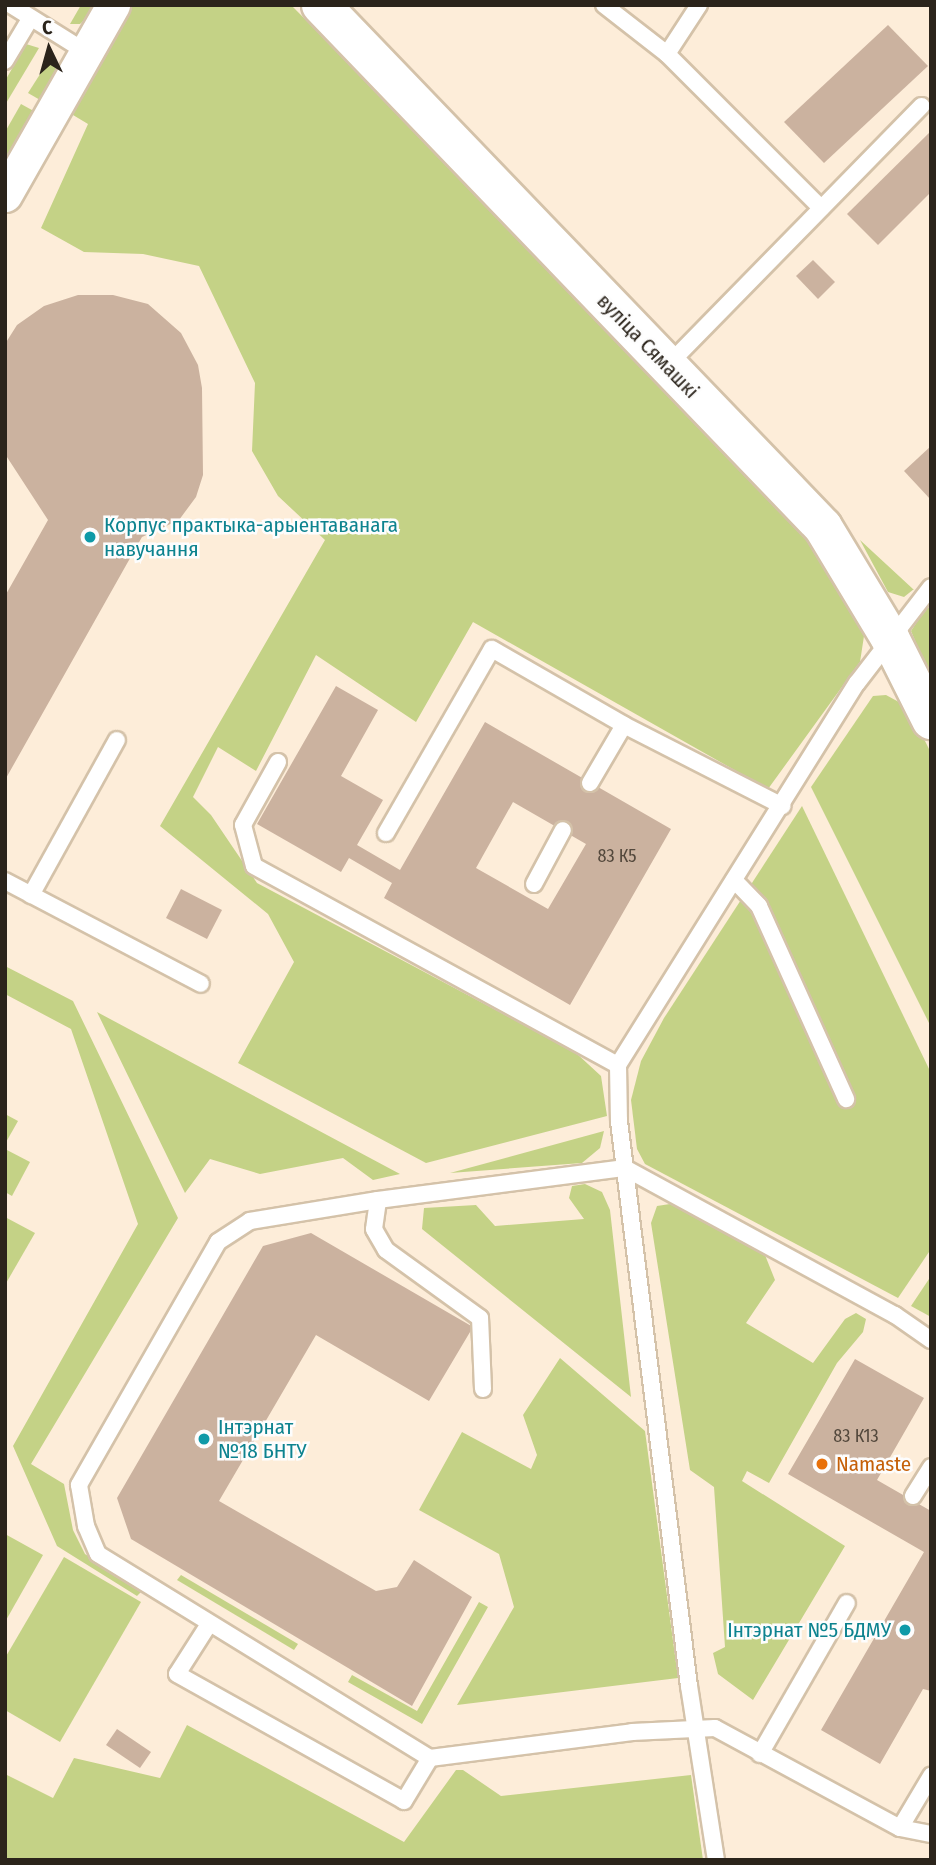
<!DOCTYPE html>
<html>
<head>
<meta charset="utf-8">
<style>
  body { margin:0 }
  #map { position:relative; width:936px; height:1865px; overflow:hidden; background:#fdedd9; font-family:"Fira Sans Condensed",sans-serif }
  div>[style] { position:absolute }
  .green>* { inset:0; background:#c4d286 }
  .building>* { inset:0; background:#cbb29f }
  .roads { filter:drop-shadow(2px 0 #d4c2a9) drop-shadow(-2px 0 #d4c2a9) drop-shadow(0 2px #d4c2a9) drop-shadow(0 -2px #d4c2a9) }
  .service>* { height:16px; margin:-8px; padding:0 8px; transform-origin:8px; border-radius:8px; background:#fff }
  .minor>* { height:33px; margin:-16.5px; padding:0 16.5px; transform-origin:16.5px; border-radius:16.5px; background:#fff }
  .tertiary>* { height:38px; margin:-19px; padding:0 19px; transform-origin:19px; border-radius:19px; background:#fff }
  .dots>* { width:19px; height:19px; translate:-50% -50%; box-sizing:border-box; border:4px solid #fdfdfd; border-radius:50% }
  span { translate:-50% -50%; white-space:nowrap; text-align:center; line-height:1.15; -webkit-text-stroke:5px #fdfdfd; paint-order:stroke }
  .number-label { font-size:18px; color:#53483c }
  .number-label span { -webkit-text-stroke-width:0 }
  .street-label { font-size:21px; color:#2b241b }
  .culture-label { font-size:21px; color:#0d838f }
  .left { translate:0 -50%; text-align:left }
  .right { translate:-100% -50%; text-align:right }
  .food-label { font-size:21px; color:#c56008 }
  .frame { position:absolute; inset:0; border:7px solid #2b241b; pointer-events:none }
  .north { position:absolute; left:14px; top:14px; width:70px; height:70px; -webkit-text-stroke:5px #fdfdfd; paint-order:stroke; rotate:355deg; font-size:19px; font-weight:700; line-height:28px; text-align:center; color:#2b241b }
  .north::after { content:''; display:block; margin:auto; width:24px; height:32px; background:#2b241b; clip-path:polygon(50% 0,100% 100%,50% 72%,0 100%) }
</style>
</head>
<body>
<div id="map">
  <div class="green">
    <i style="clip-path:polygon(81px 5px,101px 5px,80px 24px,70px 24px)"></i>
    <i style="clip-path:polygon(125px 5px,291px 5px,792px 509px,856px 616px,864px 636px,860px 662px,768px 789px,473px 622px,416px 722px,316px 655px,256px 771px,218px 747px,193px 797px,211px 815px,257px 883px,575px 1052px,601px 1076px,607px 1116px,426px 1163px,238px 1063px,294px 962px,268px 914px,160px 826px,325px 540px,278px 496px,252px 451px,255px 383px,199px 266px,143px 254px,84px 252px,41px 228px,88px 124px,68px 112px)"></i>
    <i style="clip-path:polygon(26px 44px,39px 48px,5px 105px,5px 81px)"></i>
    <i style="clip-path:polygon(51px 57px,62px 69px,47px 104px,28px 93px)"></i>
    <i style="clip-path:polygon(21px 104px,41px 115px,5px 176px,5px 132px)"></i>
    <i style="clip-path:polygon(860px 540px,913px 589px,914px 589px,904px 597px,888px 592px)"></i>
    <i style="clip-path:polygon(927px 606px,931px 610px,931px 679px,911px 631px)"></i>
    <i style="clip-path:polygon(886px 695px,908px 707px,931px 753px,931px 1027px,811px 787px,873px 696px)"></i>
    <i style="clip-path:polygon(802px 806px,931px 1073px,931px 1249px,898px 1298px,645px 1164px,637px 1149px,631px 1100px,641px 1061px,664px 1018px)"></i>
    <i style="clip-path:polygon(5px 966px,73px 1001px,178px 1218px,31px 1464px,64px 1484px,73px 1530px,85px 1554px,141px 1592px,137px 1596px,57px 1546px,13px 1446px,138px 1224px,71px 1029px,5px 994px)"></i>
    <i style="clip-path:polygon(97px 1012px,400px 1174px,373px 1180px,343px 1158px,260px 1174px,210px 1159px,185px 1193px)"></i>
    <i style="clip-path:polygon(5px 1114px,18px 1121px,5px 1144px)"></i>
    <i style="clip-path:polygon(604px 1131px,600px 1148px,582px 1163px,450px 1173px)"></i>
    <i style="clip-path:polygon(5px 1149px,30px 1162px,12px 1196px,5px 1192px)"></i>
    <i style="clip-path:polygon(585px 1184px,602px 1192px,610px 1210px,631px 1397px,422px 1229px,424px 1208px,476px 1205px,495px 1226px,584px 1219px,569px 1198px,572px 1186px)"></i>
    <i style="clip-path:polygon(670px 1204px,763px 1250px,775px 1280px,746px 1323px,813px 1363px,845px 1319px,856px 1313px,866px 1319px,863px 1332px,837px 1363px,769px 1483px,747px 1471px,742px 1481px,845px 1546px,753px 1700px,718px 1674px,713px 1653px,725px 1647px,714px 1487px,690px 1470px,651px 1223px,657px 1206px)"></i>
    <i style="clip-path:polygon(5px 1217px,35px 1233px,5px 1285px)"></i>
    <i style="clip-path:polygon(931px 1276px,931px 1317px,911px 1306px)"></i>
    <i style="clip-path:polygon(560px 1358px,645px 1431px,678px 1678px,457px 1705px,514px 1607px,499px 1554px,419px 1510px,462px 1432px,531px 1469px,537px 1455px,523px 1415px)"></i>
    <i style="clip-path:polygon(5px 1534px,43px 1555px,5px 1622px)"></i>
    <i style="clip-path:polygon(64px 1557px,141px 1602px,60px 1742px,5px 1710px,5px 1658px)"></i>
    <i style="clip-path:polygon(181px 1575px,298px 1644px,294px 1650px,177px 1580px)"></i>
    <i style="clip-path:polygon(479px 1602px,488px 1607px,422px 1724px,348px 1682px,352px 1675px,417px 1711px)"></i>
    <i style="clip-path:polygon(187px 1725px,404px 1842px,456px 1770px,463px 1770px,501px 1796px,691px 1775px,703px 1860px,5px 1860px,5px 1774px,53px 1798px,74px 1758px,160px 1778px)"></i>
  </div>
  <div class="building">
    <i style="clip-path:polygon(888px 25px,928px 66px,824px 163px,784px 122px)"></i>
    <i style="clip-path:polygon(931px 131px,931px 192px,878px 245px,847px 214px)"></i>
    <i style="clip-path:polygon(813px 260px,835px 282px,818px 299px,796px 276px)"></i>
    <i style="clip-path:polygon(78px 295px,113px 295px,148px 304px,181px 333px,198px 365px,202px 388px,203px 475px,196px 497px,179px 520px,142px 537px,5px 780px,5px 596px,48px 520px,5px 454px,5px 344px,17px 325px,44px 306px)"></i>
    <i style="clip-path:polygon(931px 446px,931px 500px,904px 471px)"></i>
    <i style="clip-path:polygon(evenodd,336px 686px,378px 710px,341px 776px,383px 800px,357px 845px,400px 870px,485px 722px,671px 829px,570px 1005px,384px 898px,392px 883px,349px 858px,341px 872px,257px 824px,336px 686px,513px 802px,586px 844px,548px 909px,476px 868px,513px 802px)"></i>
    <i style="clip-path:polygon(181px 889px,222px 910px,207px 939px,166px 918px)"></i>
    <i style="clip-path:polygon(311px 1233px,473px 1327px,429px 1401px,316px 1335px,219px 1501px,376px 1591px,397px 1587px,414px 1560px,472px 1597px,412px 1706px,131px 1539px,117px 1498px,263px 1246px)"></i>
    <i style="clip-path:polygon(855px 1359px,924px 1398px,877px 1480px,931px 1511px,931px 1691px,923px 1689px,880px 1764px,821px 1730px,924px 1552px,788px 1474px)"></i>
    <i style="clip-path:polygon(117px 1729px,151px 1752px,140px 1768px,106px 1745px)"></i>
  </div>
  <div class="roads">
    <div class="service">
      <i style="left:11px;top:5px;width:89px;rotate:32.1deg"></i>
      <i style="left:604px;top:5px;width:80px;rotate:37.9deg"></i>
      <i style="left:667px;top:54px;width:59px;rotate:-56.9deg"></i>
      <i style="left:667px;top:54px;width:218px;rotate:45deg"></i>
      <i style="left:5px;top:61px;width:49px;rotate:-59.2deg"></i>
      <i style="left:667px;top:366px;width:364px;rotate:-45.6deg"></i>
      <i style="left:278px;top:762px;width:72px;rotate:119.1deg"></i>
      <i style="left:243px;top:825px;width:42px;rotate:75deg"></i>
      <i style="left:254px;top:866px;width:415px;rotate:28.7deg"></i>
      <i style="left:618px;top:1065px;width:451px;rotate:-58deg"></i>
      <i style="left:857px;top:683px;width:121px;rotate:-52.4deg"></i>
      <i style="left:590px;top:783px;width:67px;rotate:-59.6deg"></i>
      <i style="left:386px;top:833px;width:212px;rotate:-60.1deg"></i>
      <i style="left:492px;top:649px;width:152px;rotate:29.9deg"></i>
      <i style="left:624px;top:725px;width:178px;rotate:27.1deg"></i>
      <i style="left:734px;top:880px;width:36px;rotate:46deg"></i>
      <i style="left:759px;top:906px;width:212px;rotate:65.7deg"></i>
      <i style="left:5px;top:881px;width:221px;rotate:27.7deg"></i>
      <i style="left:534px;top:884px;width:61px;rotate:-61.8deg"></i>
      <i style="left:31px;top:895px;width:177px;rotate:-61deg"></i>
      <i style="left:618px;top:1065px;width:56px;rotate:89deg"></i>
      <i style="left:619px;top:1121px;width:569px;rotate:82.94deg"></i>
      <i style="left:689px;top:1686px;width:176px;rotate:81.2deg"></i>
      <i style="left:378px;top:1200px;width:130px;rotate:170.7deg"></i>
      <i style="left:250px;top:1221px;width:38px;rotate:147deg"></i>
      <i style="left:218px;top:1242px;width:280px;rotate:119.8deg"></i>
      <i style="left:79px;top:1485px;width:42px;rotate:80.3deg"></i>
      <i style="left:86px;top:1526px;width:30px;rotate:67deg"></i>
      <i style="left:98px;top:1554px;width:390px;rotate:31.6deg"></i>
      <i style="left:430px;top:1758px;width:204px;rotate:-7.3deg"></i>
      <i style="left:632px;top:1732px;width:83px;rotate:-2.8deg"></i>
      <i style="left:715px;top:1728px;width:210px;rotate:28.4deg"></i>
      <i style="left:900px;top:1828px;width:32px;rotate:11deg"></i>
      <i style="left:483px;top:1389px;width:71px;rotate:-92.4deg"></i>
      <i style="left:480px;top:1318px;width:116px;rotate:-144.1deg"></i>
      <i style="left:386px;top:1250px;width:24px;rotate:-120deg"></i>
      <i style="left:374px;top:1229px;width:29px;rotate:-82deg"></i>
      <i style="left:378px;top:1200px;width:249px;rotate:-7.4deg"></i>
      <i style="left:625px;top:1168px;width:307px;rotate:28.6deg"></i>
      <i style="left:895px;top:1315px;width:44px;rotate:34.8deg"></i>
      <i style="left:913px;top:1496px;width:34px;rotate:-58deg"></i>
      <i style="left:209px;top:1624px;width:59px;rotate:122.6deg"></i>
      <i style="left:177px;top:1674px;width:260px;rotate:29.2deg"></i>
      <i style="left:404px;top:1801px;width:50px;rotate:-58.8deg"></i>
      <i style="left:760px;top:1754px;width:174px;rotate:-60.1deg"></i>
      <i style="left:900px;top:1828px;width:61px;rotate:-59.2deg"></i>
    </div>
    <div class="minor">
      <i style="left:5px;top:195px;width:219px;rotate:-60.4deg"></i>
    </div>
    <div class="tertiary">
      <i style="left:321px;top:5px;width:724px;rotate:46.12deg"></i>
      <i style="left:823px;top:527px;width:130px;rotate:58.9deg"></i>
      <i style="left:890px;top:638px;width:92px;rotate:63.4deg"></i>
    </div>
  </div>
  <div class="dots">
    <i style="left:90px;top:537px;background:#0f9aa8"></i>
    <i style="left:204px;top:1439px;background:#0f9aa8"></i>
    <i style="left:822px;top:1464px;background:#e8710a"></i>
    <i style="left:905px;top:1630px;background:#0f9aa8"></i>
  </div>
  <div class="number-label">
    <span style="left:617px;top:856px">83 К5</span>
    <span style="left:856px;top:1436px">83 К13</span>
  </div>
  <div class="street-label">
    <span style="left:648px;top:346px;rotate:46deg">вуліца Сямашкі</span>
  </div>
  <div class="culture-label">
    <span class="left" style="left:104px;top:537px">Корпус практыка-арыентаванага<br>навучання</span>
    <span class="left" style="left:218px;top:1439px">Інтэрнат<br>№18 БНТУ</span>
    <span class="right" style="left:891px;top:1630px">Інтэрнат №5 БДМУ</span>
  </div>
  <div class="food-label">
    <span class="left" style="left:836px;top:1464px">Namaste</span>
  </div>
  <div class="frame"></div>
  <div class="north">С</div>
</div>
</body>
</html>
